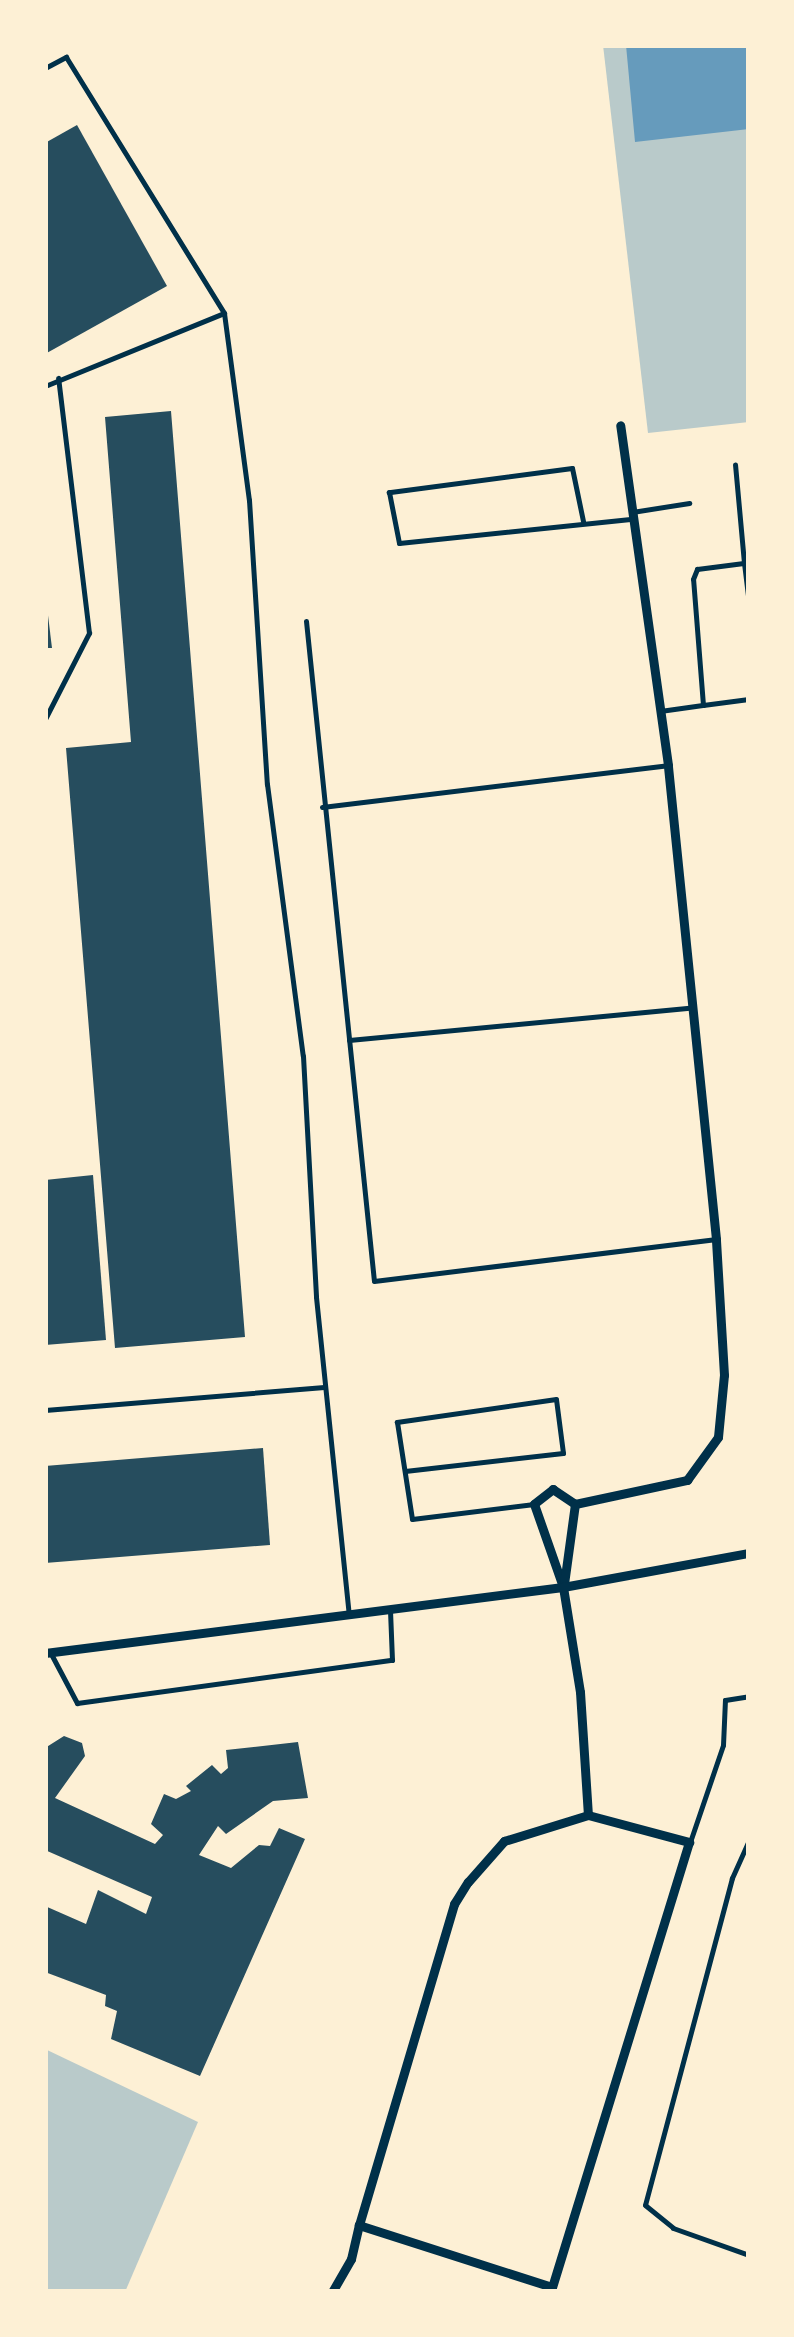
<!DOCTYPE html>
<html>
<head>
<meta charset="utf-8">
<style>
  body { margin:0 }
  #map { position:relative; width:794px; height:2337px; overflow:hidden; background:#fdf0d5; font-family:"DejaVu Sans",sans-serif }
  div>[style] { position:absolute }
  .green>* { inset:0; background:#b9caca }
  .water>* { inset:0; background:#669bbc }
  .building>* { inset:0; background:#264d5e }
  .service>* { height:5px; margin:-2.5px; padding:0 2.5px; transform-origin:2.5px; border-radius:2.5px; background:#003049 }
  .minor>* { height:9px; margin:-4.5px; padding:0 4.5px; transform-origin:4.5px; border-radius:4.5px; background:#003049 }
  span { translate:-50% -50%; white-space:nowrap; text-align:center; line-height:1.15; -webkit-text-stroke:9px #fdf0d5; paint-order:stroke }
  .frame { position:absolute; inset:0; border:48px solid #fdf0d5; pointer-events:none }
</style>
</head>
<body>
<div id="map">
  <div class="green">
    <i style="clip-path:polygon(603px 45px,749px 45px,749px 422px,648px 433px)"></i>
    <i style="clip-path:polygon(45px 2049px,198px 2122px,125px 2292px,45px 2292px)"></i>
  </div>
  <div class="water">
    <i style="clip-path:polygon(626px 45px,749px 45px,749px 129px,635px 142px)"></i>
  </div>
  <div class="building">
    <i style="clip-path:polygon(77px 125px,167px 286px,45px 354px,45px 143px)"></i>
    <i style="clip-path:polygon(171px 411px,245px 1337px,115px 1348px,66px 748px,131px 742px,105px 417px)"></i>
    <i style="clip-path:polygon(45px 591px,52px 648px,45px 648px)"></i>
    <i style="clip-path:polygon(93px 1175px,106px 1340px,45px 1345px,45px 1180px)"></i>
    <i style="clip-path:polygon(263px 1448px,270px 1545px,45px 1563px,45px 1466px)"></i>
    <i style="clip-path:polygon(64px 1736px,82px 1743px,85px 1756px,55px 1798px,155px 1844px,163px 1835px,151px 1824px,164px 1794px,176px 1799px,191px 1791px,186px 1786px,212px 1765px,221px 1774px,228px 1768px,226px 1750px,298px 1742px,308px 1798px,273px 1801px,226px 1834px,218px 1826px,199px 1855px,231px 1868px,259px 1845px,270px 1846px,279px 1828px,305px 1839px,200px 2076px,111px 2039px,117px 2011px,105px 2006px,106px 1995px,45px 1972px,45px 1906px,86px 1924px,98px 1890px,146px 1914px,152px 1897px,45px 1850px,45px 1748px)"></i>
  </div>
  <div class="service">
    <i style="left:45px;top:68px;width:24px;rotate:-28deg"></i>
    <i style="left:66px;top:57px;width:301px;rotate:58.3deg"></i>
    <i style="left:224px;top:313px;width:189px;rotate:82.4deg"></i>
    <i style="left:249px;top:500px;width:285px;rotate:86.4deg"></i>
    <i style="left:267px;top:784px;width:274px;rotate:82.5deg"></i>
    <i style="left:303px;top:1056px;width:241px;rotate:86.9deg"></i>
    <i style="left:316px;top:1297px;width:320px;rotate:84.1deg"></i>
    <i style="left:45px;top:386px;width:193px;rotate:-22.2deg"></i>
    <i style="left:632px;top:512px;width:58px;rotate:-9deg"></i>
    <i style="left:583px;top:521px;width:54px;rotate:-101.7deg"></i>
    <i style="left:572px;top:468px;width:185px;rotate:172.5deg"></i>
    <i style="left:389px;top:492px;width:52px;rotate:78.9deg"></i>
    <i style="left:399px;top:543px;width:235px;rotate:-5.9deg"></i>
    <i style="left:744px;top:563px;width:38px;rotate:83deg"></i>
    <i style="left:306px;top:621px;width:663px;rotate:84.12deg"></i>
    <i style="left:374px;top:1281px;width:345px;rotate:-7deg"></i>
    <i style="left:703px;top:705px;width:46px;rotate:-7.4deg"></i>
    <i style="left:660px;top:711px;width:43px;rotate:-7.9deg"></i>
    <i style="left:703px;top:705px;width:126px;rotate:-94.5deg"></i>
    <i style="left:693px;top:579px;width:11px;rotate:-68deg"></i>
    <i style="left:697px;top:569px;width:47px;rotate:-7.3deg"></i>
    <i style="left:744px;top:563px;width:99px;rotate:-95.2deg"></i>
    <i style="left:45px;top:719px;width:97px;rotate:-62.9deg"></i>
    <i style="left:89px;top:633px;width:257px;rotate:-96.9deg"></i>
    <i style="left:322px;top:807px;width:348px;rotate:-6.9deg"></i>
    <i style="left:349px;top:1040px;width:342px;rotate:-5.4deg"></i>
    <i style="left:45px;top:1410px;width:280px;rotate:-4.7deg"></i>
    <i style="left:405px;top:1471px;width:159px;rotate:-6.5deg"></i>
    <i style="left:563px;top:1453px;width:54px;rotate:-97.4deg"></i>
    <i style="left:556px;top:1399px;width:161px;rotate:171.8deg"></i>
    <i style="left:397px;top:1422px;width:98px;rotate:81.2deg"></i>
    <i style="left:412px;top:1519px;width:123px;rotate:-7deg"></i>
    <i style="left:50px;top:1652px;width:58px;rotate:62.1deg"></i>
    <i style="left:77px;top:1703px;width:318px;rotate:-7.8deg"></i>
    <i style="left:392px;top:1660px;width:50px;rotate:-92.3deg"></i>
    <i style="left:749px;top:1840px;width:42px;rotate:114.1deg"></i>
    <i style="left:732px;top:1878px;width:338px;rotate:104.9deg"></i>
    <i style="left:645px;top:2205px;width:36px;rotate:39deg"></i>
    <i style="left:673px;top:2228px;width:81px;rotate:19.6deg"></i>
    <i style="left:690px;top:1842px;width:102px;rotate:-71.2deg"></i>
    <i style="left:723px;top:1745px;width:45px;rotate:-87.5deg"></i>
    <i style="left:725px;top:1700px;width:24px;rotate:-9deg"></i>
  </div>
  <div class="minor">
    <i style="left:575px;top:1504px;width:115px;rotate:-12.1deg"></i>
    <i style="left:687px;top:1480px;width:53px;rotate:-54.2deg"></i>
    <i style="left:718px;top:1437px;width:62px;rotate:-84.5deg"></i>
    <i style="left:724px;top:1375px;width:136px;rotate:-93.4deg"></i>
    <i style="left:716px;top:1239px;width:476px;rotate:-95.8deg"></i>
    <i style="left:668px;top:765px;width:343px;rotate:-98deg"></i>
    <i style="left:575px;top:1504px;width:27px;rotate:-146deg"></i>
    <i style="left:553px;top:1489px;width:24px;rotate:142deg"></i>
    <i style="left:534px;top:1504px;width:88px;rotate:70.7deg"></i>
    <i style="left:563px;top:1587px;width:106px;rotate:80.8deg"></i>
    <i style="left:580px;top:1692px;width:123px;rotate:86.3deg"></i>
    <i style="left:564px;top:1584px;width:81px;rotate:-82.2deg"></i>
    <i style="left:45px;top:1653px;width:522px;rotate:-7.26deg"></i>
    <i style="left:563px;top:1587px;width:189px;rotate:-10.4deg"></i>
    <i style="left:332px;top:2292px;width:38px;rotate:-60deg"></i>
    <i style="left:351px;top:2259px;width:35px;rotate:-77deg"></i>
    <i style="left:359px;top:2225px;width:335px;rotate:-73.5deg"></i>
    <i style="left:454px;top:1904px;width:26px;rotate:-58deg"></i>
    <i style="left:468px;top:1882px;width:55px;rotate:-48.7deg"></i>
    <i style="left:504px;top:1841px;width:88px;rotate:-17.2deg"></i>
    <i style="left:588px;top:1815px;width:105px;rotate:15deg"></i>
    <i style="left:689px;top:1842px;width:466px;rotate:107.1deg"></i>
    <i style="left:552px;top:2287px;width:203px;rotate:-162.2deg"></i>
  </div>
  <div class="frame"></div>
</div>
</body>
</html>
